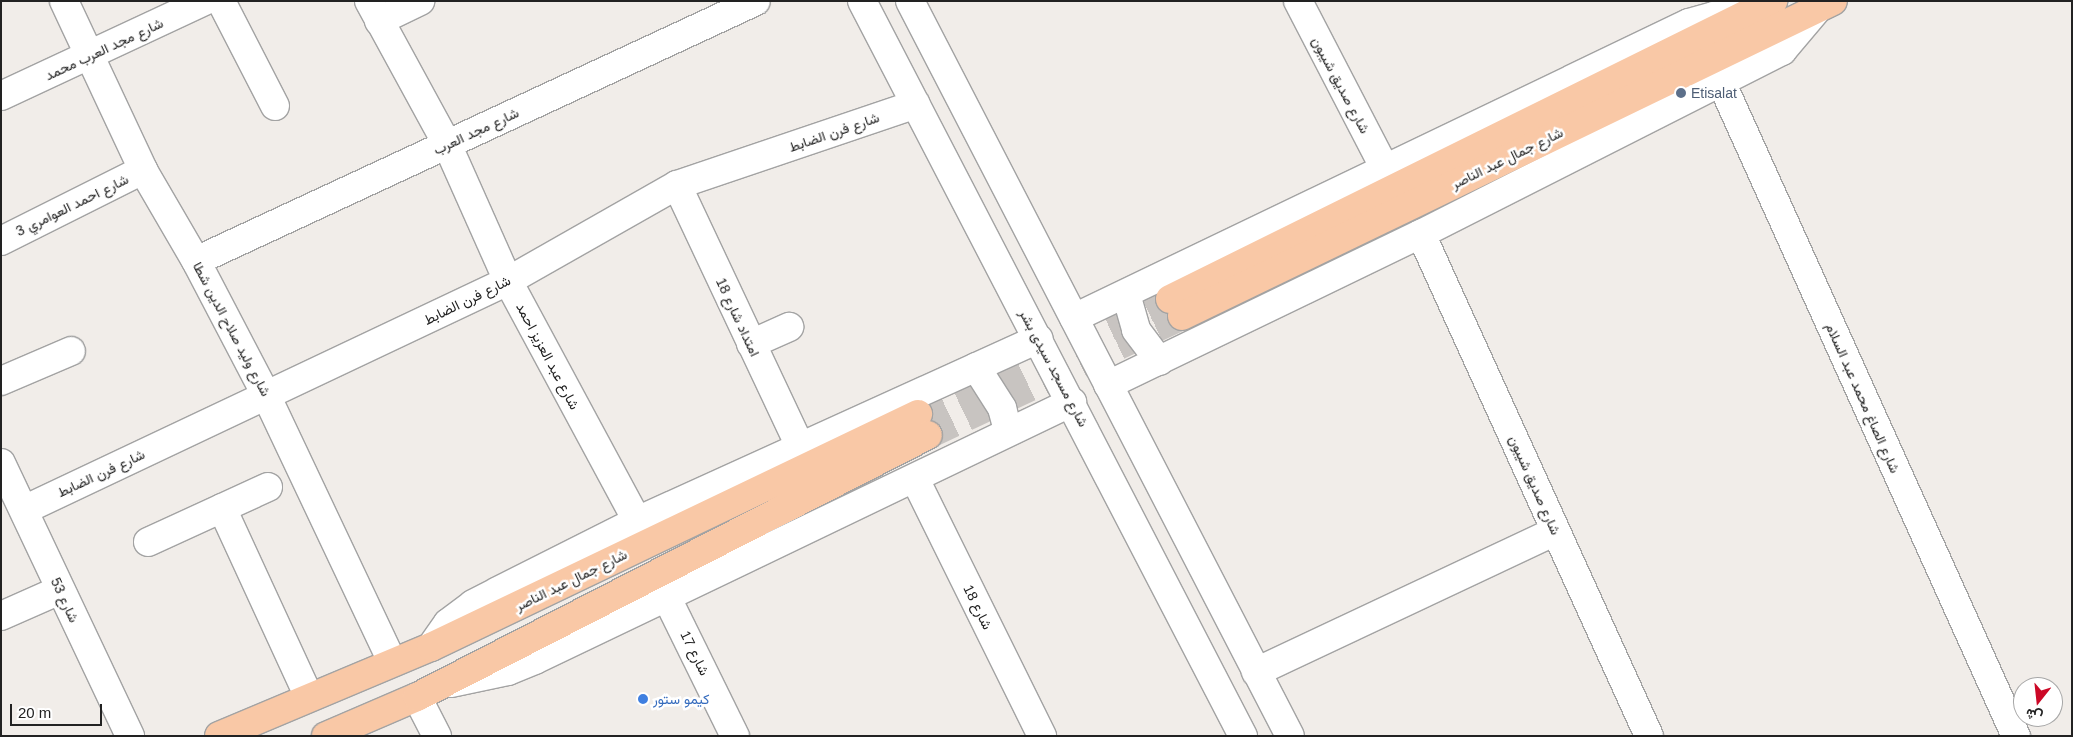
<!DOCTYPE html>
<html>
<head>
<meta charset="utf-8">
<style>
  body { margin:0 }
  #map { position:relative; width:2073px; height:737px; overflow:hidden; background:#f1ede9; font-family:Arial,Vazirmatn,sans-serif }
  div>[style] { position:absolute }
  .major-tunnel>* { height:28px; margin-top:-14px; transform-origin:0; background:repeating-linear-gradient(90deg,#c8c4c1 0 28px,transparent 0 42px) }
  .roads { filter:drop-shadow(1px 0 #a3a3a3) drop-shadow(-1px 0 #a3a3a3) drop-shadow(0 1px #a3a3a3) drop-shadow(0 -1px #a3a3a3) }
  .minor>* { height:28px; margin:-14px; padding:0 14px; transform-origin:14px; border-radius:14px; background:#fff }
  .major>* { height:28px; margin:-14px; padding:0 14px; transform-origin:14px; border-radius:14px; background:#f9c8a6 }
  .dots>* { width:14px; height:14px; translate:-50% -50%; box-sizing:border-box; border:2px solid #fff; border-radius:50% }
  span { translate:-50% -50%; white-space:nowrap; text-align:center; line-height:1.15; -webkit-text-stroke:5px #fff; paint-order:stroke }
  .street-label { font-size:14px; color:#222 }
  .service-label { font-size:14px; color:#4e5e75 }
  .left { translate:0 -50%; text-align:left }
  .shop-label { font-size:14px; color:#366cbe }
  .frame { position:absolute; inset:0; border:2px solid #222; pointer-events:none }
  .north { position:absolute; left:2013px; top:677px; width:50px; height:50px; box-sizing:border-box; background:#fff; border:1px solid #a7a7a7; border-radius:50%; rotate:196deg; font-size:14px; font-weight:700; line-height:20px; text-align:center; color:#222 }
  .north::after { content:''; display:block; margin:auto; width:18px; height:22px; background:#cc0827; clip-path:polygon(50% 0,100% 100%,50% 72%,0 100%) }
  .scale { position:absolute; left:10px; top:704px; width:92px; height:22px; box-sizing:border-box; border:2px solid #222; border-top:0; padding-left:6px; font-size:15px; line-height:18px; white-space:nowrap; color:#222; -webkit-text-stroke:4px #fff; paint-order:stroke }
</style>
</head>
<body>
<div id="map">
  <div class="major-tunnel">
    <i style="left:918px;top:414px;width:277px;rotate:-24.5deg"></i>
    <i style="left:928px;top:435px;width:280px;rotate:-25.1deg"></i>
  </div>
  <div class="roads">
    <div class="minor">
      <i style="left:64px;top:1px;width:187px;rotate:64.9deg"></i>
      <i style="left:143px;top:170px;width:105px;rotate:59.8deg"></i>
      <i style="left:196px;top:261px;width:151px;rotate:62.4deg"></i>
      <i style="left:266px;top:395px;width:294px;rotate:64.7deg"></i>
      <i style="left:221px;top:1px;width:118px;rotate:62.8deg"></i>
      <i style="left:369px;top:1px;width:163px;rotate:61.4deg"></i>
      <i style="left:447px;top:144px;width:150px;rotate:66deg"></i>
      <i style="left:508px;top:281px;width:272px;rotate:61.7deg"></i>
      <i style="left:862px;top:1px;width:828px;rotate:62.6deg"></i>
      <i style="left:910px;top:1px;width:827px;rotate:62.66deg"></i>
      <i style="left:1298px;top:1px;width:189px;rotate:62.6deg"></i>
      <i style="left:379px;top:21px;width:46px;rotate:-26deg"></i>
      <i style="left:1714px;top:66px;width:735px;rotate:65.74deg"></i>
      <i style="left:1px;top:96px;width:225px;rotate:-25deg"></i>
      <i style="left:677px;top:185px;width:291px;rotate:64.8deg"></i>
      <i style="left:1421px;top:234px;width:551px;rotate:65.57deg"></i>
      <i style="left:1px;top:241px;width:159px;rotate:-26.6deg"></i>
      <i style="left:196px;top:261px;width:617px;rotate:-24.9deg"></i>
      <i style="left:1126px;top:294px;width:37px;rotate:74deg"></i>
      <i style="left:1136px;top:330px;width:39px;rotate:53deg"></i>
      <i style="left:1074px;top:318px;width:682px;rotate:-25.63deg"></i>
      <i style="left:1689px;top:23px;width:26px;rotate:-16deg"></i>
      <i style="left:1714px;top:16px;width:27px"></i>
      <i style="left:1741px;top:16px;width:16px;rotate:-112deg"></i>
      <i style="left:751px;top:344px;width:42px;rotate:-24.1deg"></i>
      <i style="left:976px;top:367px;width:49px;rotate:57.6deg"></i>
      <i style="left:1002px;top:408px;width:24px;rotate:75deg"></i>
      <i style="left:1px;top:381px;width:76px;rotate:-23.2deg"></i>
      <i style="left:1108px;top:385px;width:348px;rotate:-25.8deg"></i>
      <i style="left:1421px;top:234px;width:405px;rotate:-26.9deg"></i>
      <i style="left:1782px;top:51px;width:57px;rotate:-49.9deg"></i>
      <i style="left:1px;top:463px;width:302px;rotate:64.7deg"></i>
      <i style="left:915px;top:479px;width:287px;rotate:63.7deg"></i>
      <i style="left:222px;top:508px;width:208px;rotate:65.3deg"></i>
      <i style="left:24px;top:510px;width:535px;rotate:-25.32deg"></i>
      <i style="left:508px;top:281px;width:194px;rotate:-29.6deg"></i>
      <i style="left:677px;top:185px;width:252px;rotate:-18.7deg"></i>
      <i style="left:148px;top:542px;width:132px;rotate:-24.6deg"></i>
      <i style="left:667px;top:598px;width:154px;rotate:63.8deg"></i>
      <i style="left:1px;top:616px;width:64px;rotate:-23.8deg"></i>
      <i style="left:431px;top:647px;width:29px;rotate:-55deg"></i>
      <i style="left:448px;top:623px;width:31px;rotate:-37deg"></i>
      <i style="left:473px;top:604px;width:28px;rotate:-27deg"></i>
      <i style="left:498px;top:591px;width:156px;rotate:-26.7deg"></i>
      <i style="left:637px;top:521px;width:441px;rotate:-24.4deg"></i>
      <i style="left:1256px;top:672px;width:331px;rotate:-25.2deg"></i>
      <i style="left:451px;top:683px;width:58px;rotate:-11.9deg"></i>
      <i style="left:508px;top:671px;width:29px;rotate:-22deg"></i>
      <i style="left:535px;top:660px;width:596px;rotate:-25.66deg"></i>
      <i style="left:417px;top:697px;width:44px;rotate:62.9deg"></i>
    </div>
    <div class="major">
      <i style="left:1170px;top:299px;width:673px;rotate:-26.3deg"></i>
      <i style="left:1182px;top:316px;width:723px;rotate:-25.82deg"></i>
      <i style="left:219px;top:736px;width:230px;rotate:-22.8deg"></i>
      <i style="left:431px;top:647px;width:540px;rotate:-25.57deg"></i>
      <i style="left:326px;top:736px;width:99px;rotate:-23.2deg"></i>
      <i style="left:417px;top:697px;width:574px;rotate:-27.15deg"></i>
    </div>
  </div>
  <div class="dots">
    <i style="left:1681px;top:93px;background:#5c6f8a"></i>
    <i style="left:643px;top:699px;background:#3f7fe0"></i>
  </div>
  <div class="street-label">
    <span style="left:104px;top:49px;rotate:-25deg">شارع مجد العرب محمد</span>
    <span style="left:1341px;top:85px;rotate:62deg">شارع صديق شيبون</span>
    <span style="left:476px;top:131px;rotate:-25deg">شارع مجد العرب</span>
    <span style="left:834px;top:132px;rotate:-19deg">شارع فرن الضابط</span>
    <span style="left:1507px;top:158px;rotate:-26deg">شارع جمال عبد الناصر</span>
    <span style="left:72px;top:205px;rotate:-26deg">شارع احمد العوامري 3</span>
    <span style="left:467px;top:300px;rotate:-26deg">شارع فرن الضابط</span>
    <span style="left:738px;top:317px;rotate:65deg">امتداد شارع 18</span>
    <span style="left:232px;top:329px;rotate:62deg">شارع وليد صلاح الدين شطا</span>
    <span style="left:548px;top:356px;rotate:62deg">شارع عبد العزيز احمد</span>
    <span style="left:1054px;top:368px;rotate:62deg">شارع مسجد سيدى بشر</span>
    <span style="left:1863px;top:398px;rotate:66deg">شارع الصاغ محمد عبد السلام</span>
    <span style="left:101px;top:473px;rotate:-25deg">شارع فرن الضابط</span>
    <span style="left:1535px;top:485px;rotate:66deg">شارع صديق شيبون</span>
    <span style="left:571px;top:580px;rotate:-26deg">شارع جمال عبد الناصر</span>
    <span style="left:65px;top:600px;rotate:65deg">شارع 53</span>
    <span style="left:978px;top:607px;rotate:64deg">شارع 18</span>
    <span style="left:695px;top:653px;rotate:64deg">شارع 17</span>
  </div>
  <div class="service-label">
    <span class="left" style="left:1691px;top:93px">Etisalat</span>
  </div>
  <div class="shop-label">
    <span class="left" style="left:653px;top:699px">كيمو ستور</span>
  </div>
  <div class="frame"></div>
  <div class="north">ش</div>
  <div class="scale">20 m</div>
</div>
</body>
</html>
